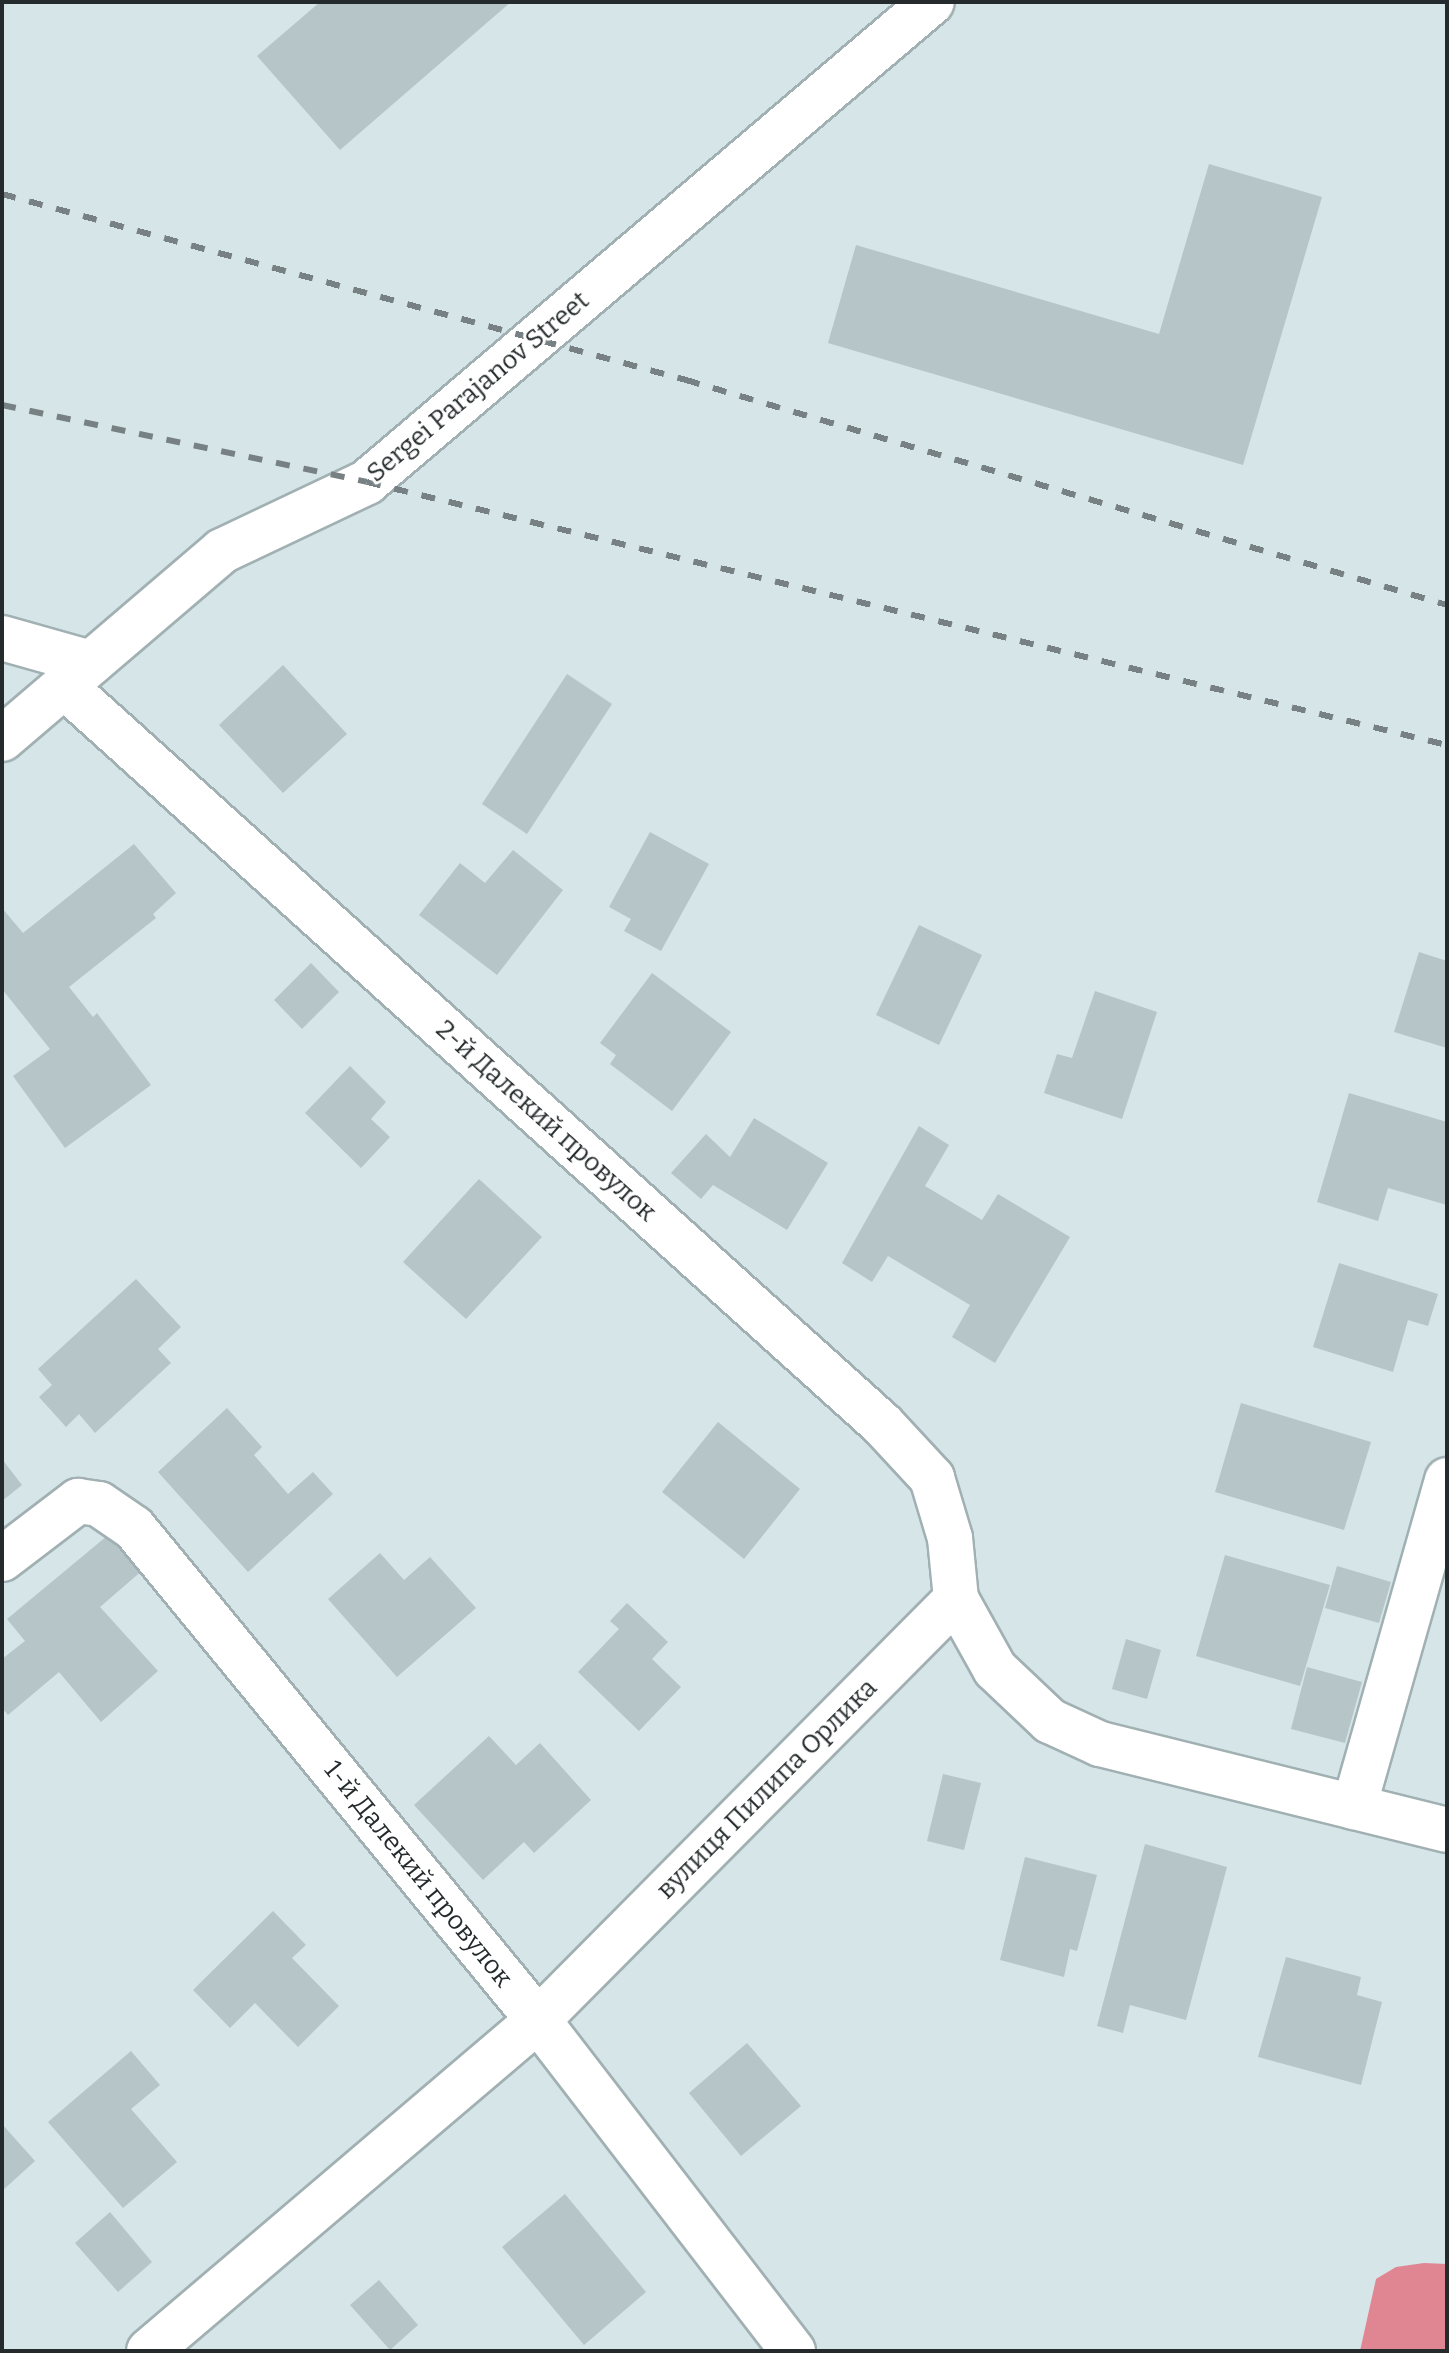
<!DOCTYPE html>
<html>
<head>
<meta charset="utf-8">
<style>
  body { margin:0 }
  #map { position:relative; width:1449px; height:2353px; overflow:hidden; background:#d6e5e8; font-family:Bitter,serif }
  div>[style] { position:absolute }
  .water>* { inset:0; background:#e08693 }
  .building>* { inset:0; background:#b6c5c8 }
  .roads { filter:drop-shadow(2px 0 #a1b0b2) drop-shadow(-2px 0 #a1b0b2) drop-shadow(0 2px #a1b0b2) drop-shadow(0 -2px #a1b0b2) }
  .minor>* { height:44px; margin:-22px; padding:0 22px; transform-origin:22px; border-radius:22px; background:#fff }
  .secondary>* { height:44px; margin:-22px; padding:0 22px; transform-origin:22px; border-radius:22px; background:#fff }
  .rail>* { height:6px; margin-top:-3px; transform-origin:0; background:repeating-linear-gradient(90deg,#778183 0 14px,transparent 0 28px) }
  span { translate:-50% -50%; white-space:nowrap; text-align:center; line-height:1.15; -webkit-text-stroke:6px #fff; paint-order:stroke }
  .street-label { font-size:26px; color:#252b2c }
  .frame { position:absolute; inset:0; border:4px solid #252b2c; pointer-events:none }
</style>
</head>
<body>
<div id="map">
  <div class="water">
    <i style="clip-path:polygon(1424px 2263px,1447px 2264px,1447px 2351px,1360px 2351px,1376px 2279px,1396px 2267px)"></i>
  </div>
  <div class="building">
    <i style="clip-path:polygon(320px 2px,511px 2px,340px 150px,257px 56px)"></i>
    <i style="clip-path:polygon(1209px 164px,1322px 197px,1243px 465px,828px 343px,856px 245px,1159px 334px)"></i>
    <i style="clip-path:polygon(283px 665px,347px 734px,283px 793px,219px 725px)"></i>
    <i style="clip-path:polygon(567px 674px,612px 704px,527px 834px,482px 804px)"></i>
    <i style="clip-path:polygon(650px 832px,709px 864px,661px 951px,624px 931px,631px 919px,609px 907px)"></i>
    <i style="clip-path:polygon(134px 844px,176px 893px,153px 914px,156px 918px,69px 987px,93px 1017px,97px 1013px,151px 1085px,65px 1148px,13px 1076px,50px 1049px,2px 989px,2px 908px,23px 933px)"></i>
    <i style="clip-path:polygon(513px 850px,563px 890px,497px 975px,419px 915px,460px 863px,485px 883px)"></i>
    <i style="clip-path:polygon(919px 925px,982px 955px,939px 1045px,876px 1015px)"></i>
    <i style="clip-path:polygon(1419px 952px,1447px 961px,1447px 1048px,1394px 1032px)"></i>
    <i style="clip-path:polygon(311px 963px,339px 992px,302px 1029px,274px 1000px)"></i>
    <i style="clip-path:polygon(652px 973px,731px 1032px,672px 1111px,610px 1064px,616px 1055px,600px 1043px)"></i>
    <i style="clip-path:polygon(1095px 991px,1157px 1012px,1122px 1119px,1044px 1093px,1057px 1054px,1072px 1058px)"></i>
    <i style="clip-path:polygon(350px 1066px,386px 1102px,371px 1119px,390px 1137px,361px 1168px,305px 1113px)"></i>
    <i style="clip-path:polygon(1349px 1093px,1447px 1122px,1447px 1205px,1388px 1188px,1378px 1221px,1317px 1202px)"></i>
    <i style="clip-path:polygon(754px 1118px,828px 1163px,787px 1230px,713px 1185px,701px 1199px,671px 1173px,706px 1134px,730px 1157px)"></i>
    <i style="clip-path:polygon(919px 1126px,949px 1145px,925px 1186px,982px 1220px,998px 1194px,1070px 1237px,995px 1363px,952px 1337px,970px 1305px,888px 1256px,872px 1282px,842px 1263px)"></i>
    <i style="clip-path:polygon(479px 1179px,542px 1237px,466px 1319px,403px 1262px)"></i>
    <i style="clip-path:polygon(1339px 1263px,1438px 1294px,1428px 1326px,1408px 1320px,1393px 1372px,1313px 1347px)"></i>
    <i style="clip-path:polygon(136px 1279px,181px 1327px,158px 1349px,171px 1363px,95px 1433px,79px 1414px,66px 1427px,39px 1397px,52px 1385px,38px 1369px)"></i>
    <i style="clip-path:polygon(1241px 1403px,1371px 1442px,1344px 1530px,1215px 1492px)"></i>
    <i style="clip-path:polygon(227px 1408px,262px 1447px,254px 1455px,288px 1494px,313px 1472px,333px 1494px,248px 1572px,158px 1472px)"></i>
    <i style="clip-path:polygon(718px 1422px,800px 1489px,744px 1559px,662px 1492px)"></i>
    <i style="clip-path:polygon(2px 1459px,22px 1485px,2px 1501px)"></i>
    <i style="clip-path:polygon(113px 1531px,144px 1569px,100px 1607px,158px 1671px,101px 1722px,59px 1672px,8px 1715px,2px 1708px,2px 1659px,25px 1641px,7px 1619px)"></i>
    <i style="clip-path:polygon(380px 1553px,404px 1580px,430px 1557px,476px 1608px,397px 1677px,328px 1599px)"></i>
    <i style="clip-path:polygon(1225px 1555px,1330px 1585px,1300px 1686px,1196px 1656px)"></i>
    <i style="clip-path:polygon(1337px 1566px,1391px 1582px,1379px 1623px,1325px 1608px)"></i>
    <i style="clip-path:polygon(627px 1603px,668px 1642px,652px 1659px,681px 1687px,639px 1731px,578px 1672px,619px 1629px,610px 1621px)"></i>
    <i style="clip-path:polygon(1126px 1639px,1161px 1650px,1147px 1699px,1112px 1689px)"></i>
    <i style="clip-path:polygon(1307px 1667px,1362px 1682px,1345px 1743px,1291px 1729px)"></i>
    <i style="clip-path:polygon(489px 1736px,516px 1765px,540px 1743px,591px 1800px,534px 1853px,524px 1842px,483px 1880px,414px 1805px)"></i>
    <i style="clip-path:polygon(943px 1774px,981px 1783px,964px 1850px,927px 1841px)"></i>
    <i style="clip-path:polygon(1145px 1844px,1227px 1867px,1186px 2020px,1130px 2005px,1123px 2033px,1097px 2026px)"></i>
    <i style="clip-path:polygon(1025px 1857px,1097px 1875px,1077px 1951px,1070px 1949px,1064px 1977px,1000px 1960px)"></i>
    <i style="clip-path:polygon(273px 1911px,306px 1945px,292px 1958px,339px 2006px,298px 2047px,255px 2003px,230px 2028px,193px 1990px)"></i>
    <i style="clip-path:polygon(1286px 1957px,1361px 1977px,1357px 1995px,1382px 2002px,1361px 2085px,1258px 2057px)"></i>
    <i style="clip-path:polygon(747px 2043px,801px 2106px,741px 2156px,689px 2093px)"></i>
    <i style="clip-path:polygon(131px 2051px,160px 2085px,131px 2109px,177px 2162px,123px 2208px,48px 2122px)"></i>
    <i style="clip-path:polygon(2px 2124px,35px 2161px,2px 2191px)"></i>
    <i style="clip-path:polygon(565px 2194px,646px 2292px,584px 2345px,502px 2247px)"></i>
    <i style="clip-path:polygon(110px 2212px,152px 2262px,118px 2292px,75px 2243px)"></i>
    <i style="clip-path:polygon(379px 2280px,418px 2325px,390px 2350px,350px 2305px)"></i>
  </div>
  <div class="roads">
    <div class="minor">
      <i style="left:2px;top:638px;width:92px;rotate:15.7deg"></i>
      <i style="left:64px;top:686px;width:1102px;rotate:42.06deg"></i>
      <i style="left:882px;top:1424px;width:74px;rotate:47.2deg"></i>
      <i style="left:932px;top:1478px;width:63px;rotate:73.3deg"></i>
      <i style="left:950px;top:1538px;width:61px;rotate:84.4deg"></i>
      <i style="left:2px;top:1559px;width:96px;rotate:-37.3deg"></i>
      <i style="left:78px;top:1501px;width:21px;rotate:8deg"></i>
      <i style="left:99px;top:1504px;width:42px;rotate:34.4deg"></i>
      <i style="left:134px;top:1528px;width:637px;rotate:50.61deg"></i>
      <i style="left:538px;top:2020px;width:418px;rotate:52.4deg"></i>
      <i style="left:1354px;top:1807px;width:340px;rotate:-74.1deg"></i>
      <i style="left:149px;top:2351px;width:511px;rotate:-40.39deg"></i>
      <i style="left:538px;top:2020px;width:593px;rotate:-45.2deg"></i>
      <i style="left:956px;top:1599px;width:80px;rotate:60.9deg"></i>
      <i style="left:995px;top:1669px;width:76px;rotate:43.4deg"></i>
      <i style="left:1050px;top:1721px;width:55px;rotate:24.7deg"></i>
      <i style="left:1100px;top:1744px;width:357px;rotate:13.9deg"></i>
    </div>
    <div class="secondary">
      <i style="left:2px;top:739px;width:289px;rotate:-40.5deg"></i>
      <i style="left:222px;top:551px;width:161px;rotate:-25.4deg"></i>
      <i style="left:367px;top:482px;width:741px;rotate:-40.35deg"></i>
    </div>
  </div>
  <div class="rail">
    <i style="left:2px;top:194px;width:709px;rotate:15.21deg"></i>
    <i style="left:686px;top:380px;width:794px;rotate:16.47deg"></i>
    <i style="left:2px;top:405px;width:373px;rotate:11.9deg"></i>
    <i style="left:367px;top:482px;width:1112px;rotate:13.69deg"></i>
  </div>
  <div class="street-label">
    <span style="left:478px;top:387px;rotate:-40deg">Sergei Parajanov Street</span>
    <span style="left:546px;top:1121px;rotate:42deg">2-й Далекий провулок</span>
    <span style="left:767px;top:1789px;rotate:-45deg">вулиця Пилипа Орлика</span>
    <span style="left:418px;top:1874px;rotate:51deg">1-й Далекий провулок</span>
  </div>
  <div class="frame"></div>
</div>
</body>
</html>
